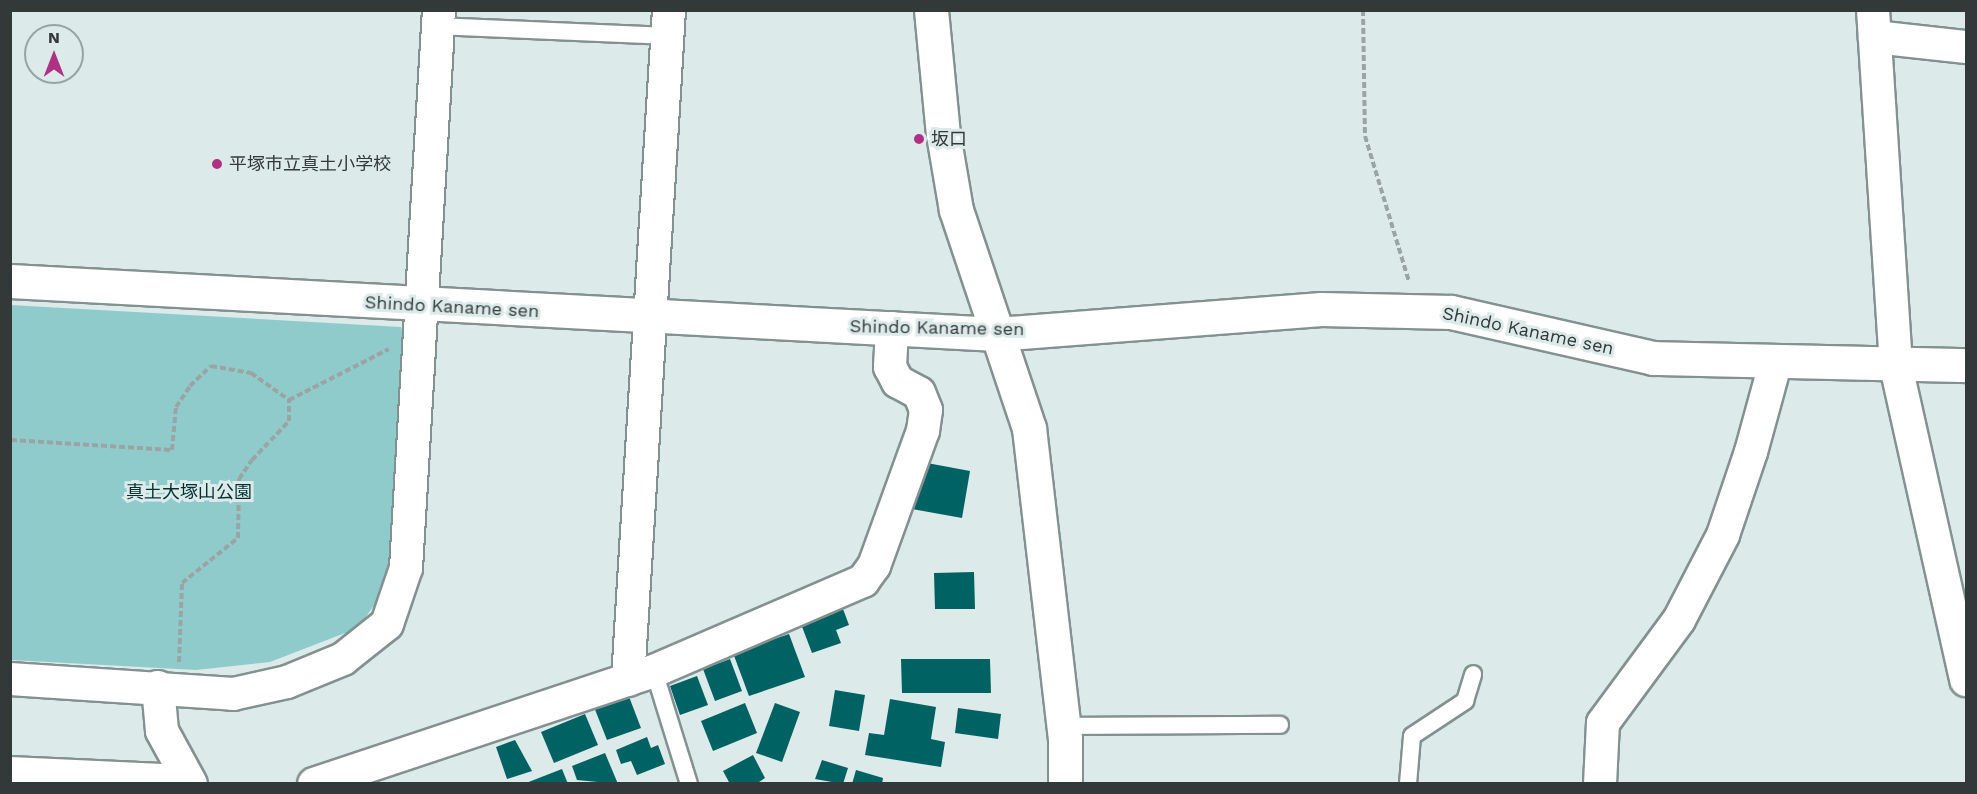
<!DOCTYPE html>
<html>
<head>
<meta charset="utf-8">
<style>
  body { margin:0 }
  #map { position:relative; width:1977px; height:794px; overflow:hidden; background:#dceaea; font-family:"Work Sans","Noto Sans JP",sans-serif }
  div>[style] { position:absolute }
  .green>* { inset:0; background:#90cbcb }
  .building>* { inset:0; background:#006263 }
  .path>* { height:4px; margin-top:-2px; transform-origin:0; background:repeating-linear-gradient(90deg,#9aa4a4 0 6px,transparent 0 9px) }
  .roads { filter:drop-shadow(2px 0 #849191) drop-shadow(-2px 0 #849191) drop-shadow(0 2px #849191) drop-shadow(0 -2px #849191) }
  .lane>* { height:16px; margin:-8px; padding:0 8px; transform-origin:8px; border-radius:8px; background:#fff }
  .street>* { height:32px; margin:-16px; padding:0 16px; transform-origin:16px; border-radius:16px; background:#fff }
  .secondary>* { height:33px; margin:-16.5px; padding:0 16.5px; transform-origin:16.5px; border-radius:16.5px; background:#fff }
  .dots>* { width:16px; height:16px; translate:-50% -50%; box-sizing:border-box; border:3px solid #dceaea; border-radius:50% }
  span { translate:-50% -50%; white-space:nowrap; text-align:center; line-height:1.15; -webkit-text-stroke:6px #dceaea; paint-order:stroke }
  .poi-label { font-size:18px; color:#333838 }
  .left { translate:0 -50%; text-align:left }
  .street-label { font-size:18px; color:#333838 }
  .park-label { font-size:18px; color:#003233 }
  .frame { position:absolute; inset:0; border:12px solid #333838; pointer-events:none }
  .north { position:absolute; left:24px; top:24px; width:60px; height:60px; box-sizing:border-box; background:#dceaea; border:2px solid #98a3a3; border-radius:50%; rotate:0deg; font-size:16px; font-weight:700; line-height:24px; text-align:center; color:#333838 }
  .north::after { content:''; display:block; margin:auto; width:21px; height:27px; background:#af3181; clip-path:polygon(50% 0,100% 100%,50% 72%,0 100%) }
</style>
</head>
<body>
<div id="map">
  <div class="green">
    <i style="clip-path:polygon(10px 305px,401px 327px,407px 348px,394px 577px,358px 628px,270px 662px,196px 670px,11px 660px)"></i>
  </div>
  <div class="building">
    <i style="clip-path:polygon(927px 463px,970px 471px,962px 518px,912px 509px,917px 481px,924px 482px)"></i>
    <i style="clip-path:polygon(974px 572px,975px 609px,935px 609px,934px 573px)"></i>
    <i style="clip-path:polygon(843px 609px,849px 625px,836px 630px,841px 643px,812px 653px,801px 624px)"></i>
    <i style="clip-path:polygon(789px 634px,805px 677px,749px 696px,733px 653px)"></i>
    <i style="clip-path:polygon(730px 659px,742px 691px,715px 701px,703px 669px)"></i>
    <i style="clip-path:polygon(901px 659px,990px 659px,991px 693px,902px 693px)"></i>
    <i style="clip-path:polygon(697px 676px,708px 705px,680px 715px,670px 686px)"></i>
    <i style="clip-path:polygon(835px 690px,865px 695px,859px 731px,829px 726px)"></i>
    <i style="clip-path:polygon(628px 694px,641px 728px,607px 740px,594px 707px)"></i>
    <i style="clip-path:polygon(890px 699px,936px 707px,931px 739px,945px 742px,941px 767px,865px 755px,869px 733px,884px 735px)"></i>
    <i style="clip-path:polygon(745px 703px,757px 733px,713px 751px,701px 721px)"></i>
    <i style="clip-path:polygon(775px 703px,800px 712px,782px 762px,756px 753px)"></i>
    <i style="clip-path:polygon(958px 708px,1001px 714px,998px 739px,955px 733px)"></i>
    <i style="clip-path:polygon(585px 714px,598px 745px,554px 763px,541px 732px)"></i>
    <i style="clip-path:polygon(647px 737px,651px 748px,658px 745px,665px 764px,637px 775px,631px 761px,621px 764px,616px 750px)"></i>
    <i style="clip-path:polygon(515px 740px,532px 771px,507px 779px,496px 747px)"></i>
    <i style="clip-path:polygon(605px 753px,618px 784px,577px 780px,572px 766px)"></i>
    <i style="clip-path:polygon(753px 755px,765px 778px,756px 784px,730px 784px,723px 771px)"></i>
    <i style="clip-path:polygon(822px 760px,848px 768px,843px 784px,815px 779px)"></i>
    <i style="clip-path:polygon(562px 769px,568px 784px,526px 784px,526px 783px)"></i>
    <i style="clip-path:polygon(856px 770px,883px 778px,882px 784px,852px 784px)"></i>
  </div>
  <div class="path">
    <i style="left:1363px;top:10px;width:126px;rotate:89.1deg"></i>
    <i style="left:1365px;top:136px;width:152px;rotate:73.2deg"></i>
    <i style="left:11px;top:440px;width:161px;rotate:3.6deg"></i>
    <i style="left:172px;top:450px;width:43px;rotate:-84.7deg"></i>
    <i style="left:176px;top:407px;width:25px;rotate:-56deg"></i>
    <i style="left:190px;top:386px;width:29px;rotate:-44deg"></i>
    <i style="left:211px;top:366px;width:41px;rotate:9.9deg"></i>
    <i style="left:251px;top:373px;width:47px;rotate:35.4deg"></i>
    <i style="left:289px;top:400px;width:112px;rotate:-27deg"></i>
    <i style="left:179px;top:662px;width:79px;rotate:-87.8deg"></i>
    <i style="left:182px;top:583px;width:72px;rotate:-38.8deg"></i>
    <i style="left:238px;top:538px;width:59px;rotate:-89deg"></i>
    <i style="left:239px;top:479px;width:23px;rotate:-56deg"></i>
    <i style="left:252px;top:460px;width:54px;rotate:-46.5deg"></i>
    <i style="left:289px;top:421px;width:21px;rotate:-90deg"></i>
  </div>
  <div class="roads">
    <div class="lane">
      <i style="left:438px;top:26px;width:229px;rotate:2.5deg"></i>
      <i style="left:654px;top:671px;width:118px;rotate:72.8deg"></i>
      <i style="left:1063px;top:726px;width:217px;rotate:-0.3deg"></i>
      <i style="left:1408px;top:784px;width:48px;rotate:-85.2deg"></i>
      <i style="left:1412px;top:736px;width:64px;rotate:-33.4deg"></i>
      <i style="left:1465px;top:701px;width:28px;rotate:-73deg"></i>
    </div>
    <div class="street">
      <i style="left:1873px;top:10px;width:357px;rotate:86.3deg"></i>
      <i style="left:1896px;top:366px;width:322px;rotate:77.4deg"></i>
      <i style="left:1875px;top:37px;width:92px;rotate:6.3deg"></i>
      <i style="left:10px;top:679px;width:224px;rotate:3.8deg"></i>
      <i style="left:233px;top:694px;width:55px;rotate:-12.5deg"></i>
      <i style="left:287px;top:682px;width:61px;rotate:-22.3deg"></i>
      <i style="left:343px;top:659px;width:56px;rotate:-38.5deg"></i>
      <i style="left:387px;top:624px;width:59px;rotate:-71.3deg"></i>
      <i style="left:406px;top:568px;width:559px;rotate:-86.62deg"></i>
      <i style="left:628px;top:680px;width:671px;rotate:-86.5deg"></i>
      <i style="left:158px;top:687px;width:44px;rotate:84.8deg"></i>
      <i style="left:162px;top:731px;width:60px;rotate:61.3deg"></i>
      <i style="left:10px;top:773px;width:179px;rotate:2.6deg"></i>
      <i style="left:314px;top:784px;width:358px;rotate:-18.4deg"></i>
      <i style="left:654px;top:671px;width:228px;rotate:-23.3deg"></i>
      <i style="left:863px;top:581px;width:19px;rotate:-54deg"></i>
      <i style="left:874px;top:566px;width:144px;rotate:-70.1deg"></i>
      <i style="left:923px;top:431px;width:21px;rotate:-82deg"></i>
      <i style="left:926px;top:410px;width:18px;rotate:-112deg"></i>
      <i style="left:919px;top:393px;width:24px;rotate:-152deg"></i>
      <i style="left:898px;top:382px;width:17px;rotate:-118deg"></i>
      <i style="left:890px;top:367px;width:39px;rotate:-87deg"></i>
      <i style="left:1600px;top:784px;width:61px;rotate:-87.2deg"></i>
      <i style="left:1603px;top:723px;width:128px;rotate:-53.6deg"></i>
      <i style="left:1679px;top:620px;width:96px;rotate:-62.6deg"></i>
      <i style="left:1723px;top:535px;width:88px;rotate:-71.4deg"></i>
      <i style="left:1751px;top:452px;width:91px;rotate:-74.7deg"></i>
    </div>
    <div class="secondary">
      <i style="left:931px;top:10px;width:125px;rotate:84.5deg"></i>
      <i style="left:943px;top:134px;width:77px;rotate:80.3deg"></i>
      <i style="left:956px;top:210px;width:230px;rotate:71.5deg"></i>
      <i style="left:1029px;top:428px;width:312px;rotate:83.4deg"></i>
      <i style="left:1065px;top:738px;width:46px;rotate:90deg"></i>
      <i style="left:10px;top:281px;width:988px;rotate:3.07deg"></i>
      <i style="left:997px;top:334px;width:325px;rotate:-4.4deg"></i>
      <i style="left:1321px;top:309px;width:130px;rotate:1.3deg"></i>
      <i style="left:1451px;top:312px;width:207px;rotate:12.8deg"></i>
      <i style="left:1653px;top:358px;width:313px;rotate:1.3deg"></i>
    </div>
  </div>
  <div class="dots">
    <i style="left:919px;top:139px;background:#af3181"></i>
    <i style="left:217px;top:164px;background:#af3181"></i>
  </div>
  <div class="poi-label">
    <span class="left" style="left:931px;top:139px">坂口</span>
    <span class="left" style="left:229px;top:164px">平塚市立真土小学校</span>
  </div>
  <div class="street-label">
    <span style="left:452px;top:307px;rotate:3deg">Shindo Kaname sen</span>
    <span style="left:937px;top:328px;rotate:1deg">Shindo Kaname sen</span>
    <span style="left:1528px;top:331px;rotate:12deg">Shindo Kaname sen</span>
  </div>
  <div class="park-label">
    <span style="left:189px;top:492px">真土大塚山公園</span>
  </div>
  <div class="frame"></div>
  <div class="north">N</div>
</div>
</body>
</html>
